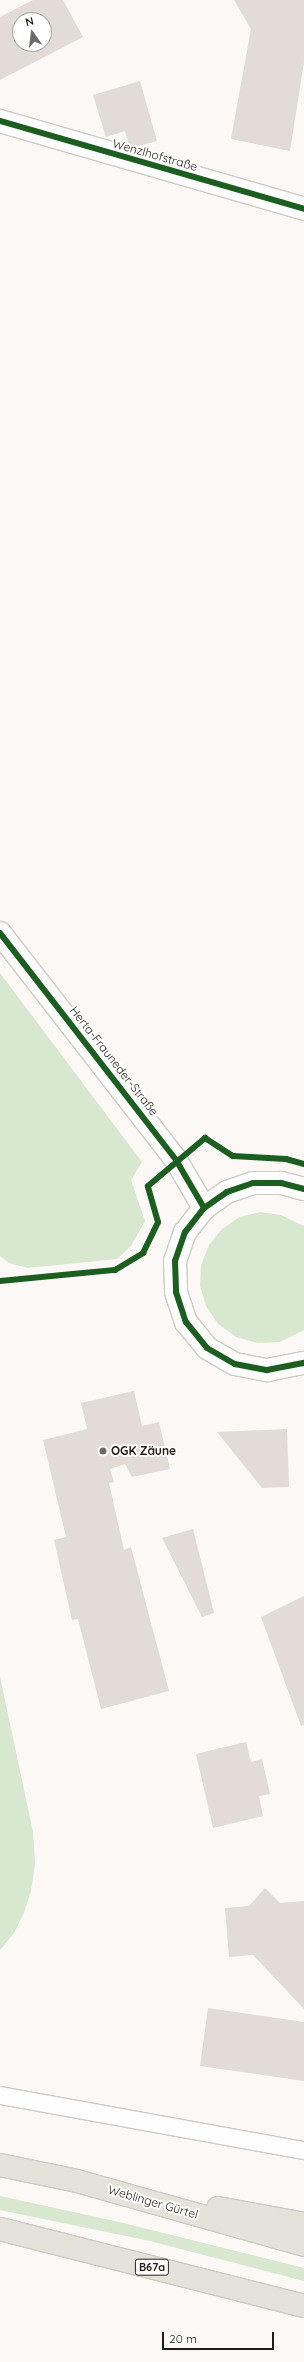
<!DOCTYPE html>
<html>
<head>
<meta charset="utf-8">
<style>
  body { margin:0 }
  #map { position:relative; width:304px; height:2362px; overflow:hidden; background:#fbf8f6; font-family:Quicksand,sans-serif }
  div>[style] { position:absolute }
  .green>* { inset:0; background:#d8e7d0 }
  .building>* { inset:0; background:#e2dbd8 }
  .roads { filter:drop-shadow(1px 0 #d0cac6) drop-shadow(-1px 0 #d0cac6) drop-shadow(0 1px #d0cac6) drop-shadow(0 -1px #d0cac6) }
  .lane>* { height:17px; margin:-8.5px; padding:0 8.5px; transform-origin:8.5px; border-radius:8.5px; background:#fefefe }
  .street>* { height:22px; margin:-11px; padding:0 11px; transform-origin:11px; border-radius:11px; background:#fefefe }
  .primary>* { height:22px; margin:-11px; padding:0 11px; transform-origin:11px; border-radius:11px; background:#e5e2da }
  .cycleway>* { height:6px; margin:-3px; padding:0 3px; transform-origin:3px; border-radius:3px; background:#1b5e20 }
  .dots>* { width:11px; height:11px; translate:-50% -50%; box-sizing:border-box; border:2px solid #fff; border-radius:50% }
  span { translate:-50% -50%; white-space:nowrap; text-align:center; line-height:1.15; -webkit-text-stroke:4px #fff; paint-order:stroke }
  .shield-label span { padding:1px 3px; background:#fff; border:1px solid; border-radius:3px; -webkit-text-stroke-width:0 }
  .shield-label { font-size:11px; color:#251d15; font-weight:700 }
  .street-label { font-size:12px; color:#251d15 }
  .poi-label { font-size:12px; color:#251d15; font-weight:700 }
  .left { translate:0 -50%; text-align:left }
  .north { position:absolute; left:12px; top:12px; width:40px; height:40px; box-sizing:border-box; background:#fff; border:1px solid #a8a5a1; border-radius:50%; rotate:346deg; font-size:11px; font-weight:700; line-height:16px; text-align:center; color:#251d15 }
  .north::after { content:''; display:block; margin:auto; width:14px; height:18px; background:#706a64; clip-path:polygon(50% 0,100% 100%,50% 72%,0 100%) }
  .scale { position:absolute; left:162px; top:2332px; width:112px; height:18px; box-sizing:border-box; border:2px solid #251d15; border-top:0; padding-left:5px; font-size:12px; line-height:14px; white-space:nowrap; color:#251d15; -webkit-text-stroke:3px #fff; paint-order:stroke }
</style>
</head>
<body>
<div id="map">
  <div class="green">
    <i style="clip-path:polygon(0 973px,142px 1162px,131px 1180px,145px 1221px,131px 1246px,117px 1259px,28px 1268px,9px 1263px,0 1256px)"></i>
    <i style="clip-path:polygon(260px 1212px,281px 1215px,304px 1226px,304px 1330px,280px 1342px,258px 1343px,236px 1337px,218px 1324px,206px 1306px,200px 1286px,201px 1265px,209px 1245px,222px 1229px,240px 1217px)"></i>
    <i style="clip-path:polygon(0 1677px,33px 1832px,35px 1864px,31px 1891px,24px 1913px,14px 1933px,0 1950px)"></i>
    <i style="clip-path:polygon(0 2196px,119px 2222px,304px 2268px,304px 2281px,150px 2241px,0 2210px)"></i>
  </div>
  <div class="building">
    <i style="clip-path:polygon(evenodd,33px 0,63px 0,83px 37px,0 80px,0 17px,33px 0,20px 20px,44px 20px,44px 44px,20px 44px,20px 20px)"></i>
    <i style="clip-path:polygon(234px 0,304px 0,304px 62px,290px 151px,231px 139px,251px 29px)"></i>
    <i style="clip-path:polygon(140px 81px,157px 141px,135px 147px,129px 145px,125px 131px,106px 137px,93px 95px)"></i>
    <i style="clip-path:polygon(134px 1391px,142px 1426px,159px 1422px,170px 1469px,132px 1477px,125px 1464px,110px 1469px,114px 1482px,109px 1483px,124px 1550px,131px 1547px,169px 1691px,101px 1709px,78px 1619px,72px 1620px,54px 1540px,66px 1537px,43px 1440px,87px 1429px,81px 1403px)"></i>
    <i style="clip-path:polygon(287px 1429px,289px 1487px,262px 1488px,217px 1432px)"></i>
    <i style="clip-path:polygon(193px 1529px,214px 1613px,202px 1617px,162px 1538px)"></i>
    <i style="clip-path:polygon(304px 1596px,304px 1725px,301px 1726px,261px 1617px)"></i>
    <i style="clip-path:polygon(246px 1742px,251px 1762px,262px 1759px,270px 1794px,259px 1796px,263px 1816px,213px 1828px,196px 1754px)"></i>
    <i style="clip-path:polygon(265px 1888px,280px 1903px,304px 1901px,304px 2009px,253px 1955px,229px 1957px,225px 1908px,249px 1906px)"></i>
    <i style="clip-path:polygon(208px 2008px,304px 2022px,304px 2081px,200px 2066px)"></i>
  </div>
  <div class="roads">
    <div class="lane">
      <i style="left:0;top:2095px;width:309px;rotate:10.3deg"></i>
    </div>
    <div class="street">
      <i style="left:0;top:121px;width:316px;rotate:16.1deg"></i>
      <i style="left:0;top:933px;width:287px;rotate:52.2deg"></i>
      <i style="left:176px;top:1160px;width:56px;rotate:59.7deg"></i>
      <i style="left:304px;top:1189px;width:24px;rotate:-165deg"></i>
      <i style="left:281px;top:1183px;width:28px;rotate:180deg"></i>
      <i style="left:253px;top:1183px;width:28px;rotate:161deg"></i>
      <i style="left:227px;top:1192px;width:28px;rotate:145deg"></i>
      <i style="left:204px;top:1208px;width:31px;rotate:128deg"></i>
      <i style="left:185px;top:1232px;width:31px;rotate:109deg"></i>
      <i style="left:175px;top:1261px;width:31px;rotate:88deg"></i>
      <i style="left:176px;top:1292px;width:32px;rotate:72deg"></i>
      <i style="left:186px;top:1322px;width:33px;rotate:51deg"></i>
      <i style="left:207px;top:1348px;width:32px;rotate:30deg"></i>
      <i style="left:235px;top:1364px;width:33px;rotate:11deg"></i>
      <i style="left:267px;top:1370px;width:38px;rotate:-11deg"></i>
    </div>
    <div class="primary">
      <i style="left:0;top:2165px;width:79px;rotate:11.7deg"></i>
      <i style="left:77px;top:2181px;width:236px;rotate:15.7deg"></i>
      <i style="left:218px;top:2208px;width:87px;rotate:10.5deg"></i>
      <i style="left:0;top:2229px;width:314px;rotate:14.2deg"></i>
    </div>
  </div>
  <div class="cycleway">
    <i style="left:0;top:121px;width:316px;rotate:16.1deg"></i>
    <i style="left:0;top:933px;width:287px;rotate:52.2deg"></i>
    <i style="left:176px;top:1160px;width:56px;rotate:59.7deg"></i>
    <i style="left:304px;top:1189px;width:24px;rotate:-165deg"></i>
    <i style="left:281px;top:1183px;width:28px;rotate:180deg"></i>
    <i style="left:253px;top:1183px;width:28px;rotate:161deg"></i>
    <i style="left:227px;top:1192px;width:28px;rotate:145deg"></i>
    <i style="left:204px;top:1208px;width:31px;rotate:128deg"></i>
    <i style="left:185px;top:1232px;width:31px;rotate:109deg"></i>
    <i style="left:175px;top:1261px;width:31px;rotate:88deg"></i>
    <i style="left:176px;top:1292px;width:32px;rotate:72deg"></i>
    <i style="left:186px;top:1322px;width:33px;rotate:51deg"></i>
    <i style="left:207px;top:1348px;width:32px;rotate:30deg"></i>
    <i style="left:235px;top:1364px;width:33px;rotate:11deg"></i>
    <i style="left:267px;top:1370px;width:38px;rotate:-11deg"></i>
    <i style="left:0;top:1281px;width:116px;rotate:-5.5deg"></i>
    <i style="left:115px;top:1270px;width:33px;rotate:-31deg"></i>
    <i style="left:143px;top:1253px;width:34px;rotate:-64deg"></i>
    <i style="left:158px;top:1222px;width:37px;rotate:-106deg"></i>
    <i style="left:148px;top:1186px;width:75px;rotate:-40.1deg"></i>
    <i style="left:205px;top:1138px;width:33px;rotate:33deg"></i>
    <i style="left:233px;top:1156px;width:53px;rotate:3.2deg"></i>
    <i style="left:286px;top:1159px;width:19px;rotate:16deg"></i>
  </div>
  <div class="dots">
    <i style="left:103px;top:1451px;background:#706a64"></i>
  </div>
  <div class="shield-label">
    <span style="left:152px;top:2267px">B67a</span>
  </div>
  <div class="street-label">
    <span style="left:155px;top:155px;rotate:16deg">Wenzlhofstraße</span>
    <span style="left:114px;top:1061px;rotate:52deg">Herta-Frauneder-Straße</span>
    <span style="left:153px;top:2202px;rotate:16deg">Weblinger Gürtel</span>
  </div>
  <div class="poi-label">
    <span class="left" style="left:111px;top:1451px">OGK Zäune</span>
  </div>
  <div class="north">N</div>
  <div class="scale">20 m</div>
</div>
</body>
</html>
